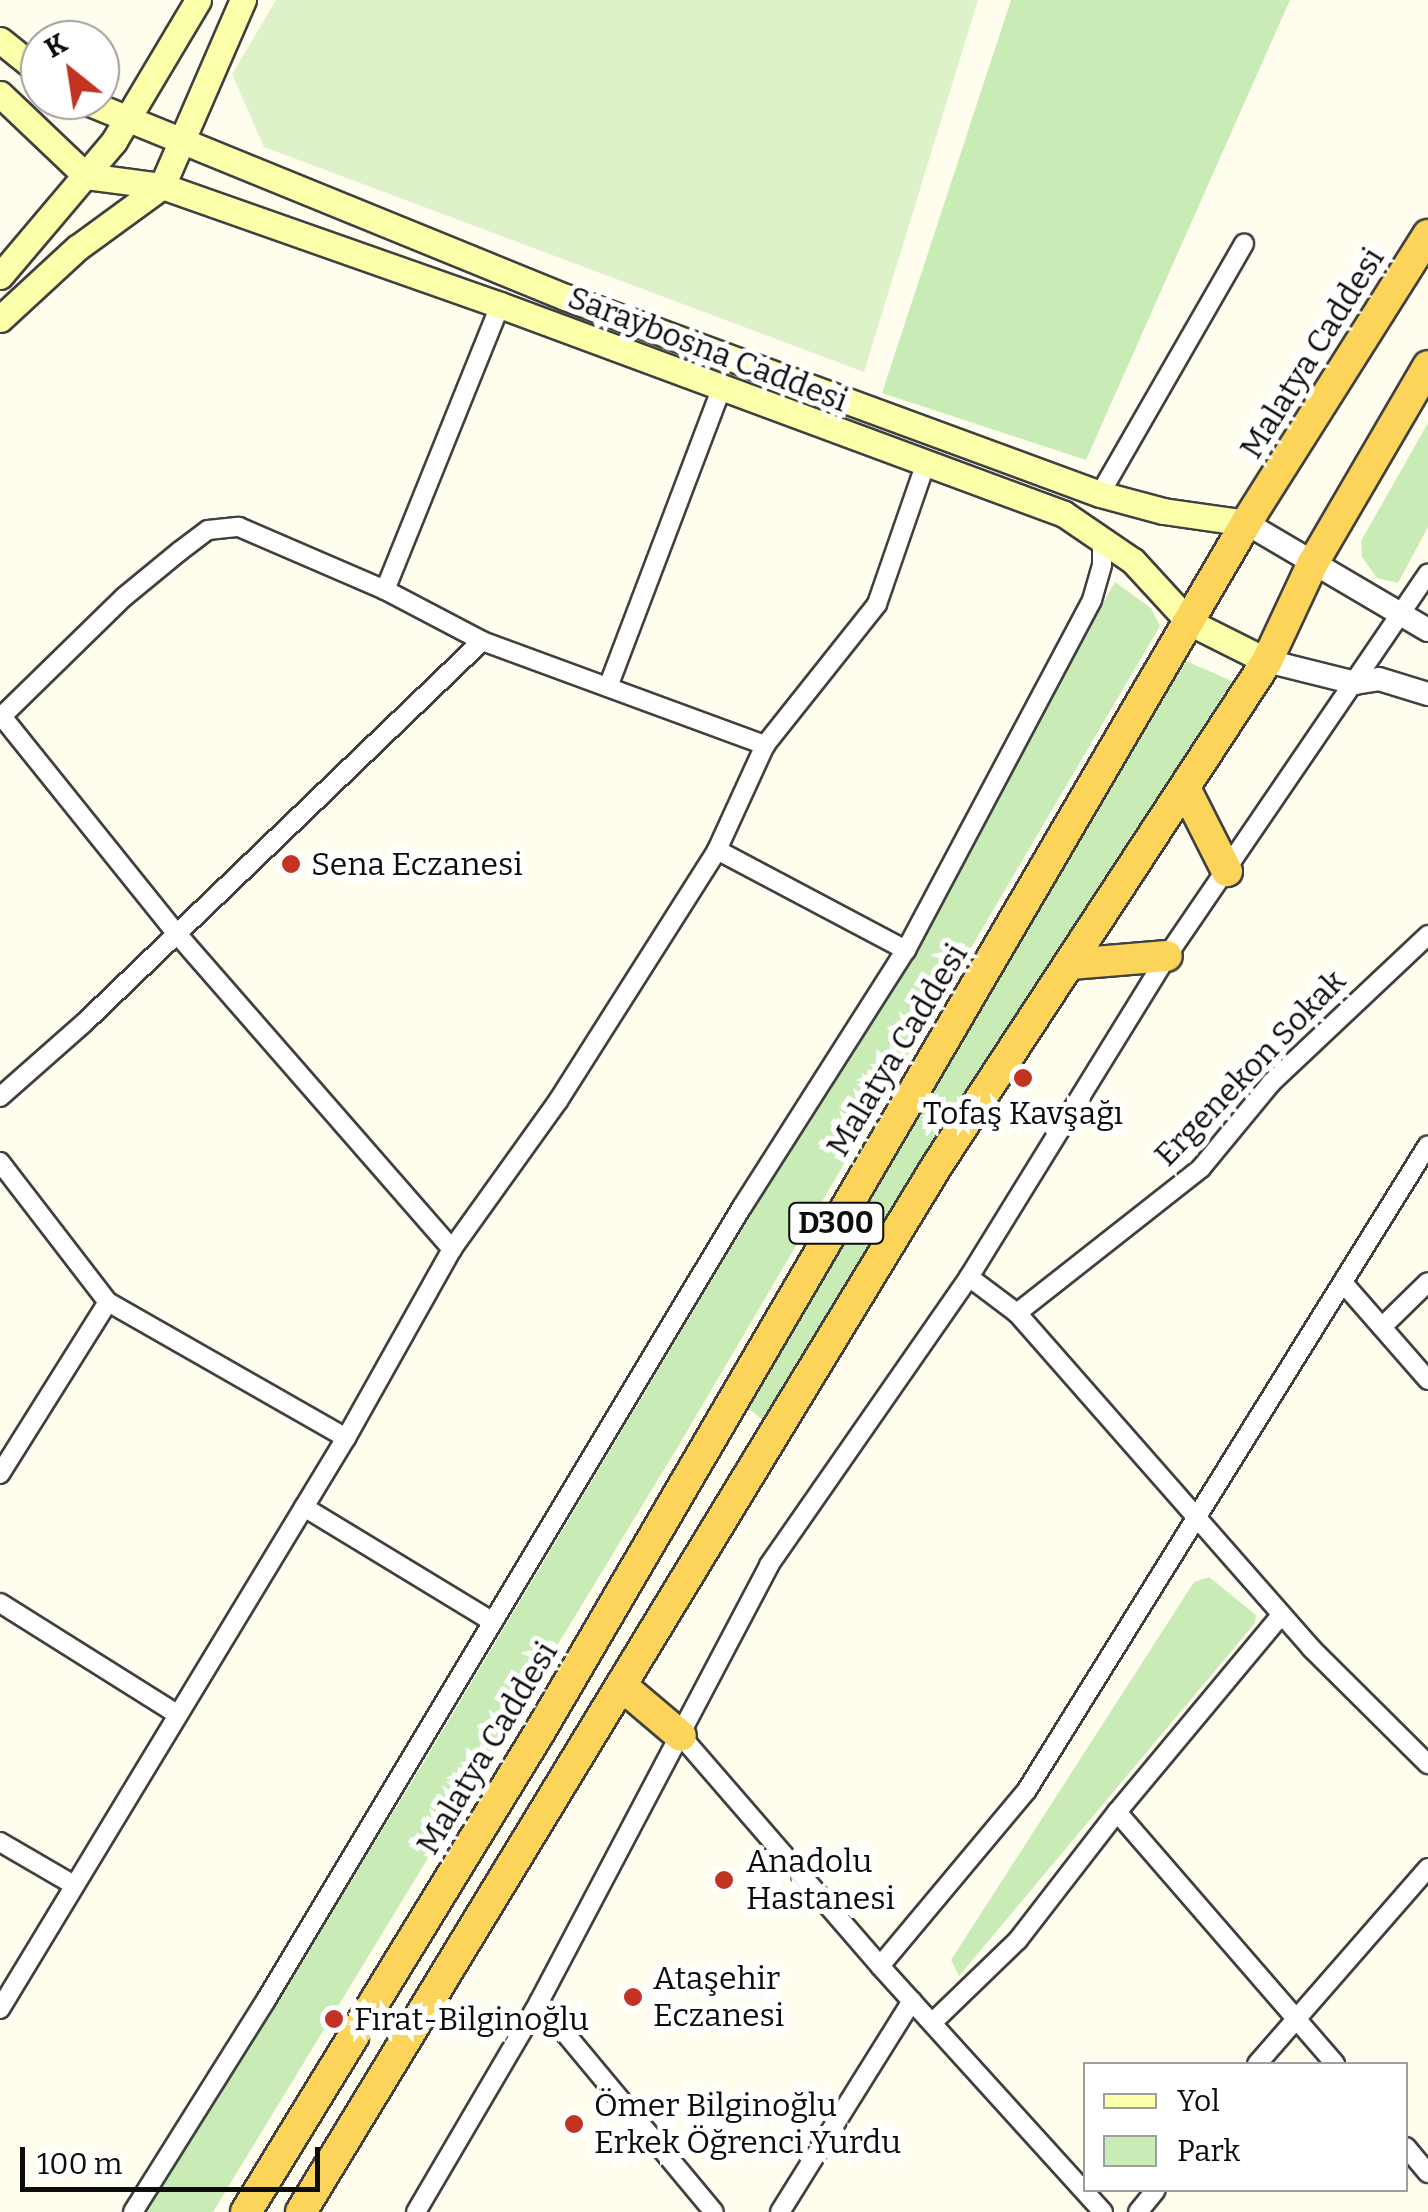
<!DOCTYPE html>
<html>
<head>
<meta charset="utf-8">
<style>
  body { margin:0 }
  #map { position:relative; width:1428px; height:2212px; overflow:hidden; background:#fffeee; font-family:Bitter,serif }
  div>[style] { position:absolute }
  .green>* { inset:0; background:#c9ebb6 }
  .pitch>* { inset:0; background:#ddf2c8 }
  .roads { filter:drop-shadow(2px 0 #404040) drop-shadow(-2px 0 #404040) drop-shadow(0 2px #404040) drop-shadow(0 -2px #404040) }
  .minor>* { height:18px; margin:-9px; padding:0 9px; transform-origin:9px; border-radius:9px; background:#fff }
  .tertiary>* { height:22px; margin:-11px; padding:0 11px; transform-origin:11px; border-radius:11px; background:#fff }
  .secondary>* { height:25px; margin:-12.5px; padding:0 12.5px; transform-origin:12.5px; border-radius:12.5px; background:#fbffa9 }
  .trunk>* { height:30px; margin:-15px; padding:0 15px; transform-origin:15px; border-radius:15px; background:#fbd459 }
  .dots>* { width:28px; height:28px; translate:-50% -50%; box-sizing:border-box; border:5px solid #fff; border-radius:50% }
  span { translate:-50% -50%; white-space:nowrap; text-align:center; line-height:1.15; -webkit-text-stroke:10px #fff; paint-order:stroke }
  .shield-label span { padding:2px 8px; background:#fff; border:2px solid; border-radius:8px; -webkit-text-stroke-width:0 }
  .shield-label { font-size:30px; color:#0d0d0d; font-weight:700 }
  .street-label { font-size:32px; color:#0d0d0d }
  .poi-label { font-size:32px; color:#0d0d0d }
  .left { translate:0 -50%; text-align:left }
  .legend { position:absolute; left:1083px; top:2062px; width:325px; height:130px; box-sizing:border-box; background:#fff; border:2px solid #9e9e9e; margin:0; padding:12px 18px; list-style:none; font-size:30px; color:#0d0d0d }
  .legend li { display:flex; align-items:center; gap:20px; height:50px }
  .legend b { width:50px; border:2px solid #9e9e9e }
  .north { position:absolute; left:20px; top:20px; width:100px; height:100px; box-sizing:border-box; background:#fff; border:2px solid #9e9e9e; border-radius:50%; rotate:330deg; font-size:28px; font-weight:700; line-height:40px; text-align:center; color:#0d0d0d }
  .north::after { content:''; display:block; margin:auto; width:35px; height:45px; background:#c23321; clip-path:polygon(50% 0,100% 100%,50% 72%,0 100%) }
  .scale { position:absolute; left:20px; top:2147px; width:300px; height:45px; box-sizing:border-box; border:5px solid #0d0d0d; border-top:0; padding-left:12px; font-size:30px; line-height:35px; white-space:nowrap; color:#0d0d0d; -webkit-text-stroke:8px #fff; paint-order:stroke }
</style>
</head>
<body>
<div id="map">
  <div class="green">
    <i style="clip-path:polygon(1011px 0,1290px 0,1086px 460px,882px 393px)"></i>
    <i style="clip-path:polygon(1428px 423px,1428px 527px,1398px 583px,1377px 578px,1362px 557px,1361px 541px)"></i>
    <i style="clip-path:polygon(1115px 582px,1151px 608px,1160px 626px,679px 1445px,213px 2212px,147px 2212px,421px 1767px,802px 1129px)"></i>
    <i style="clip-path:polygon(1186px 661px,1232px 681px,845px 1283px,763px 1420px,748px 1408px)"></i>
    <i style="clip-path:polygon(1209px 1577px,1256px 1615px,1255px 1623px,959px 1976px,951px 1960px,1194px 1582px)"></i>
  </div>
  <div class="pitch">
    <i style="clip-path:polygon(276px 0,978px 0,864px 372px,264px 147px,232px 74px)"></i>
  </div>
  <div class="roads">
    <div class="minor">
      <i style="left:1100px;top:494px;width:289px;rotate:-60.1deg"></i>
      <i style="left:385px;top:590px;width:307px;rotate:-68deg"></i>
      <i style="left:608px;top:687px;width:319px;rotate:-69.2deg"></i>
      <i style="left:0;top:714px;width:284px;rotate:51.2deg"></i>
      <i style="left:178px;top:935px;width:417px;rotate:48.9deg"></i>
      <i style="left:0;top:718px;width:173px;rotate:-44.3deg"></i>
      <i style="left:124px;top:597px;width:72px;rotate:-39.4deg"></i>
      <i style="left:180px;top:551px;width:35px;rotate:-37deg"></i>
      <i style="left:208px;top:530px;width:31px;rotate:-6deg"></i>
      <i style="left:239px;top:527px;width:159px;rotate:23.3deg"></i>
      <i style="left:385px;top:590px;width:110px;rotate:27.7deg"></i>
      <i style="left:482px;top:641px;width:302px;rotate:20.2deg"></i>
      <i style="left:717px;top:850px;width:214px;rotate:27.9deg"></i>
      <i style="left:0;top:1097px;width:113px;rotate:-41.4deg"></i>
      <i style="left:85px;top:1022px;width:550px;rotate:-43.82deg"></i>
      <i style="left:0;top:1162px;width:177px;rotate:52.4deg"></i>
      <i style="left:969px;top:1277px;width:60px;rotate:36.9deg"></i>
      <i style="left:1017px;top:1313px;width:446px;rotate:48.7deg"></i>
      <i style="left:1311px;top:1648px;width:165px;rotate:44.8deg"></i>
      <i style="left:1345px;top:1285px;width:126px;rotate:48.9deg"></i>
      <i style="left:1017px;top:1313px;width:234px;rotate:-38.2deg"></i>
      <i style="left:1201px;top:1168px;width:110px;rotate:-50.5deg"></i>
      <i style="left:1271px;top:1083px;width:216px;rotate:-43.3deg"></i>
      <i style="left:1382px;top:1327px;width:64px;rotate:-44.4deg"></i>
      <i style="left:0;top:1474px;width:203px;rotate:-57.9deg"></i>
      <i style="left:108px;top:1302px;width:274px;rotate:29.7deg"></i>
      <i style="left:304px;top:1507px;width:221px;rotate:31.3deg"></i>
      <i style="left:0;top:1603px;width:209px;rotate:32.1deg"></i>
      <i style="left:681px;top:1736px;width:304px;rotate:49.1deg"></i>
      <i style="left:880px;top:1966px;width:332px;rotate:47.8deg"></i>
      <i style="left:1117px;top:1812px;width:333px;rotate:49.1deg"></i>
      <i style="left:0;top:1842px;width:86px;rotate:30.2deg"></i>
      <i style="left:880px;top:1966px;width:229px;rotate:-50.1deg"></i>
      <i style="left:1027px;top:1790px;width:759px;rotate:-58.13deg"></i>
      <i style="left:539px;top:2002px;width:273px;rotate:50.2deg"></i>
      <i style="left:0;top:2009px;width:668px;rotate:-58.79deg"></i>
      <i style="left:346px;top:1438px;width:217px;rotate:-60.7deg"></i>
      <i style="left:452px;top:1249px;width:182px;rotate:-54.4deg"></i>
      <i style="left:558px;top:1101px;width:297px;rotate:-57.6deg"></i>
      <i style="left:717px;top:850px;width:115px;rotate:-65.4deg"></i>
      <i style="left:765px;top:745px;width:180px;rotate:-51.5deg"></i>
      <i style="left:877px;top:604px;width:152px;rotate:-70.9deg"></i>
      <i style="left:932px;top:2023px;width:120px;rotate:-44deg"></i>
      <i style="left:1018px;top:1940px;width:162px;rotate:-52.3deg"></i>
      <i style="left:1117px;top:1812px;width:256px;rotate:-50.2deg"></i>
      <i style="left:1257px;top:2064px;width:260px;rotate:-48.9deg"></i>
      <i style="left:1406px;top:2147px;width:34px;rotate:50deg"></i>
      <i style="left:133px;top:2212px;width:250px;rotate:-57.9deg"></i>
      <i style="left:266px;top:2000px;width:925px;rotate:-59.03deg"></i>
      <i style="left:742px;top:1207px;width:305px;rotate:-57.5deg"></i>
      <i style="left:906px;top:950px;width:396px;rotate:-62deg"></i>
      <i style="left:1092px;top:600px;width:37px;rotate:-74deg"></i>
      <i style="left:1102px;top:564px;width:24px;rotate:-90deg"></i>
      <i style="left:416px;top:2212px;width:243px;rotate:-59.6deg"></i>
      <i style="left:539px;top:2002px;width:494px;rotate:-62.2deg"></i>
      <i style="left:769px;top:1565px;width:351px;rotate:-55.2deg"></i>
      <i style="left:969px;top:1277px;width:377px;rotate:-58.3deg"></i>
      <i style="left:1167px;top:956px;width:463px;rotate:-55.7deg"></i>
      <i style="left:780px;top:2212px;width:249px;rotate:-58deg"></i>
      <i style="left:1138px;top:2212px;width:28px;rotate:-51deg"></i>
    </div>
    <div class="tertiary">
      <i style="left:1246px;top:523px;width:211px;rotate:30.5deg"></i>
      <i style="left:1267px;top:661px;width:91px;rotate:14deg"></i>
      <i style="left:1355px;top:683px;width:24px;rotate:-9deg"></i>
      <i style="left:1379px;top:679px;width:51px;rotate:17deg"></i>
    </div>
    <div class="secondary">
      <i style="left:0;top:40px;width:51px;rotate:38.7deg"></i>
      <i style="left:0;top:94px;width:119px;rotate:43.6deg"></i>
      <i style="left:82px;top:100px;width:522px;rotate:22.19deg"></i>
      <i style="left:565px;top:297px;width:570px;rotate:20.21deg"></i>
      <i style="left:1100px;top:494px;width:65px;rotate:15.1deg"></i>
      <i style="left:1163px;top:511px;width:84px;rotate:8.2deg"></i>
      <i style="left:86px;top:176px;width:77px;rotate:7.5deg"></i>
      <i style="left:162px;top:186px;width:358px;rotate:19.4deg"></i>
      <i style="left:500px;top:305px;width:601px;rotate:20.33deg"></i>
      <i style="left:1064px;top:514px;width:83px;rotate:34.3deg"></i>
      <i style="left:1133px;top:561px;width:83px;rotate:47.4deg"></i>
      <i style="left:1189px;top:622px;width:87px;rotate:26.6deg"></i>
      <i style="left:0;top:276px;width:177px;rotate:-49.8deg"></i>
      <i style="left:114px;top:141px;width:164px;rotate:-59.2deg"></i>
      <i style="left:0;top:319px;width:105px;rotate:-42.7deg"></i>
      <i style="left:77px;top:248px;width:105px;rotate:-36.1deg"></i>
      <i style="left:162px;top:186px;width:203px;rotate:-66.5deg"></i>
    </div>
    <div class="trunk">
      <i style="left:1186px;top:790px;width:91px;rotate:63.2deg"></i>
      <i style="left:1071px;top:964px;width:96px;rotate:-4.8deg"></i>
      <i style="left:622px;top:1686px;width:77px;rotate:40.3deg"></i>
      <i style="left:246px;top:2212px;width:562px;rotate:-58.55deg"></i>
      <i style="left:539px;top:1733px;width:1401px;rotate:-59.7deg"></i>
      <i style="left:1246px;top:523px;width:341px;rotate:-57.7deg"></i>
      <i style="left:301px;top:2212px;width:1226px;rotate:-58.71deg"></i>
      <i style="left:938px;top:1164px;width:601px;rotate:-56.81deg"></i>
      <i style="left:1267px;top:661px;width:108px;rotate:-64.9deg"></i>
      <i style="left:1313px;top:563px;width:228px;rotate:-59.7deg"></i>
    </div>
  </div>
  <div class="dots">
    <i style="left:291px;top:864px;background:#c23321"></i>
    <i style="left:1023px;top:1078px;background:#c23321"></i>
    <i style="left:724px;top:1880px;background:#c23321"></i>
    <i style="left:633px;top:1997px;background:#c23321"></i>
    <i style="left:334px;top:2019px;background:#c23321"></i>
    <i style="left:574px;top:2124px;background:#c23321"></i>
  </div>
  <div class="shield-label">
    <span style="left:836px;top:1223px">D300</span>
  </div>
  <div class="street-label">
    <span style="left:708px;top:349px;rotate:21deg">Saraybosna Caddesi</span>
    <span style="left:1312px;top:353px;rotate:-58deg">Malatya Caddesi</span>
    <span style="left:897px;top:1050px;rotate:-59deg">Malatya Caddesi</span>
    <span style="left:1250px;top:1068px;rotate:-46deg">Ergenekon Sokak</span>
    <span style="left:487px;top:1748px;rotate:-59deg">Malatya Caddesi</span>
  </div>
  <div class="poi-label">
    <span class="left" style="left:311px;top:864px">Sena Eczanesi</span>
    <span style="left:1023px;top:1113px">Tofaş Kavşağı</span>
    <span class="left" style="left:746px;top:1880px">Anadolu<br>Hastanesi</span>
    <span class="left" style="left:653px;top:1997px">Ataşehir<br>Eczanesi</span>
    <span class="left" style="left:354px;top:2019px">Fırat-Bilginoğlu</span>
    <span class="left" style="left:594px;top:2124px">Ömer Bilginoğlu<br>Erkek Öğrenci Yurdu</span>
  </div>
  <ul class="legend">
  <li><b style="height:12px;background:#fbffa9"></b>Yol</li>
  <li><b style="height:28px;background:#c9ebb6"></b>Park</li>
  </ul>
  <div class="north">K</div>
  <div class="scale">100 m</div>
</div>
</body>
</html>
